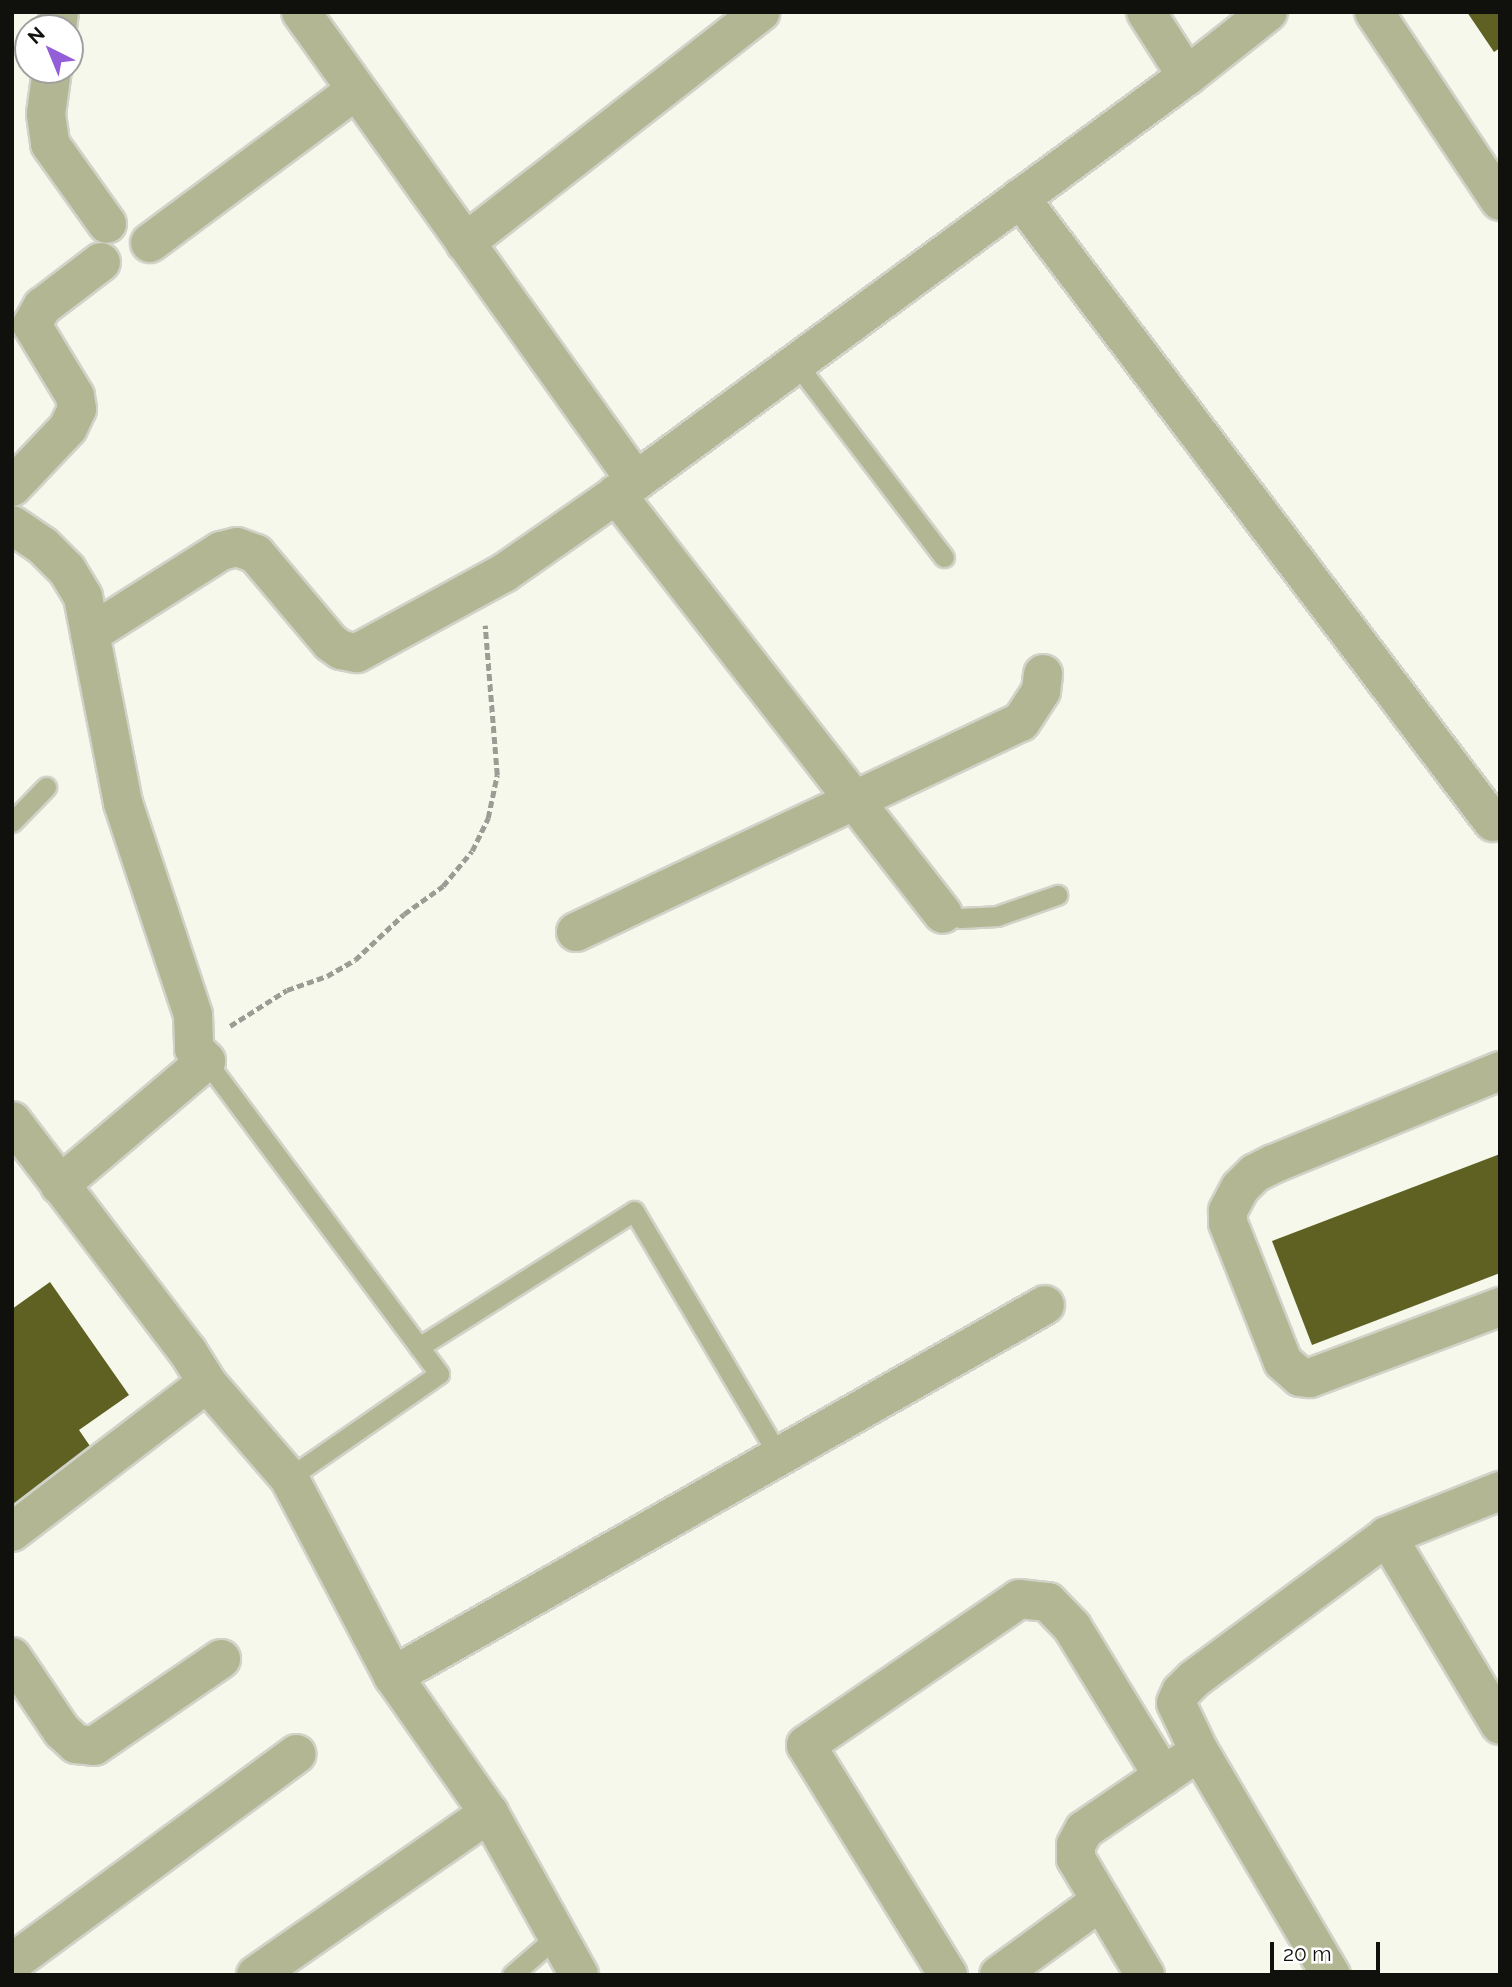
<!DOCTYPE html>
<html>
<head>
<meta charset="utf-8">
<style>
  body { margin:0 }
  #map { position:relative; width:1512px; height:1987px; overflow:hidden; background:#f6f8ec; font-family:Raleway,sans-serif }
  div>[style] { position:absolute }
  .building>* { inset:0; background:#5e6121 }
  .path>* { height:4.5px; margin-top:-2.25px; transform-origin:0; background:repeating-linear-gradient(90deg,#9b9c93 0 7px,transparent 0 10.5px) }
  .roads { filter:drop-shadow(2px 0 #d1d3c8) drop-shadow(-2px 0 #d1d3c8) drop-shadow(0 2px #d1d3c8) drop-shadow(0 -2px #d1d3c8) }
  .lane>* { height:19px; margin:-9.5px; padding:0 9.5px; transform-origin:9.5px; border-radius:9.5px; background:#b3b693 }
  .street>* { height:38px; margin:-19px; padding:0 19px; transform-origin:19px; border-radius:19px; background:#b3b693 }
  span { translate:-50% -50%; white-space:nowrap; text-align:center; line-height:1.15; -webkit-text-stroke:7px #fff; paint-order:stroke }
  .frame { position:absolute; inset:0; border:14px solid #10100c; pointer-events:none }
  .north { position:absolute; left:14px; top:14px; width:70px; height:70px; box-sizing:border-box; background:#fff; border:2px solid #9f9f9e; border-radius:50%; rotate:317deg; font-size:19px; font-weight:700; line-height:28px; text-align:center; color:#10100c }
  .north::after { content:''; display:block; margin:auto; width:24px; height:32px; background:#935fd8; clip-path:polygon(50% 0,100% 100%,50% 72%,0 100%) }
  .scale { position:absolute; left:1270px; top:1942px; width:110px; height:32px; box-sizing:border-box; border:4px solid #10100c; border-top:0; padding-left:9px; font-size:21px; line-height:24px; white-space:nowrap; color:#10100c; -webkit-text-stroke:5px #fff; paint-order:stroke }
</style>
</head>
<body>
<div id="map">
  <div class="building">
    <i style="clip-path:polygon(1467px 12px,1500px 12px,1500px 48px,1494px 52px)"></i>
    <i style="clip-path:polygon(1500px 1154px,1500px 1273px,1312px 1345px,1272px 1241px)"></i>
    <i style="clip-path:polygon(50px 1282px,129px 1395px,79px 1430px,92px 1449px,12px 1506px,12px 1309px)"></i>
  </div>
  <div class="path">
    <i style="left:230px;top:1026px;width:67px;rotate:-32.3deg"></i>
    <i style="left:287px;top:990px;width:42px;rotate:-19.3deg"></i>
    <i style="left:327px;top:976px;width:32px;rotate:-30deg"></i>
    <i style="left:355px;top:960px;width:67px;rotate:-43.2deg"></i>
    <i style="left:404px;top:914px;width:48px;rotate:-35.7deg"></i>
    <i style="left:443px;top:886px;width:45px;rotate:-50.4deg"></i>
    <i style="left:472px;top:851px;width:37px;rotate:-64deg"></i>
    <i style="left:488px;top:818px;width:44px;rotate:-78.2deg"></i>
    <i style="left:497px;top:775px;width:150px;rotate:-94.6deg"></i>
  </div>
  <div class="roads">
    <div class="lane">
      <i style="left:796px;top:363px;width:244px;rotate:52.7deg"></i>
      <i style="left:12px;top:822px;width:49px;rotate:-45.8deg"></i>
      <i style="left:943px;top:914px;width:18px;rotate:13deg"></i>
      <i style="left:961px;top:918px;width:36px;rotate:-3deg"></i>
      <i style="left:997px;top:916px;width:64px;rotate:-19.3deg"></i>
      <i style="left:206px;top:1061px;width:390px;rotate:53.3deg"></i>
      <i style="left:439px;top:1374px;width:183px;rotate:145.3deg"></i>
      <i style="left:419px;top:1347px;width:254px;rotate:-32.3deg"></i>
      <i style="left:634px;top:1211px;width:285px;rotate:59.4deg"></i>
      <i style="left:512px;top:1975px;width:61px;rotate:-41deg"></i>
    </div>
    <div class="street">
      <i style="left:301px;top:12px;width:576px;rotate:54.46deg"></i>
      <i style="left:1146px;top:12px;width:76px;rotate:57.4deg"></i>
      <i style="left:1374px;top:12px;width:227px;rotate:56.3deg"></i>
      <i style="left:57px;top:28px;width:16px;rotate:-83deg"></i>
      <i style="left:52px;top:70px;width:44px;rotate:97.8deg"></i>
      <i style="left:46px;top:114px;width:30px;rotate:82deg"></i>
      <i style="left:50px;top:144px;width:98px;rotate:54.5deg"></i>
      <i style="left:1020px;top:198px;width:783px;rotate:52.84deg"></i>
      <i style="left:150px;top:243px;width:255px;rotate:-36.6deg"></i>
      <i style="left:465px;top:243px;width:375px;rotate:-38deg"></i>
      <i style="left:12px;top:487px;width:81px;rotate:-46.5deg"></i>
      <i style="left:68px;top:428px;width:21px;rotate:-65deg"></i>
      <i style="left:77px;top:409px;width:13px;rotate:-99deg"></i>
      <i style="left:75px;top:396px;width:83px;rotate:-121.2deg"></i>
      <i style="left:32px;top:325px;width:21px;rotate:-61deg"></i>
      <i style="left:42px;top:307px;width:74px;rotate:-37.3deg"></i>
      <i style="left:616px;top:494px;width:532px;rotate:52.1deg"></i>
      <i style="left:12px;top:525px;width:37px;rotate:34deg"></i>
      <i style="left:43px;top:546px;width:34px;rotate:45deg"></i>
      <i style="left:67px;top:570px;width:31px;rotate:59deg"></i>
      <i style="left:83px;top:597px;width:210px;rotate:79deg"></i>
      <i style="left:123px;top:803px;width:223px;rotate:71.7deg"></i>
      <i style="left:193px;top:1015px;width:34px;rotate:88deg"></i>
      <i style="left:194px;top:1049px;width:17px;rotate:45deg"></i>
      <i style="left:206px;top:1061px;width:192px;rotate:139.7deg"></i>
      <i style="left:90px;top:634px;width:155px;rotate:-32.4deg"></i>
      <i style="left:221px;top:551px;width:16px;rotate:-14deg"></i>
      <i style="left:237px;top:547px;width:20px;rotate:20deg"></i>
      <i style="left:256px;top:554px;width:116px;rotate:49.9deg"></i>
      <i style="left:331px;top:643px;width:12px;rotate:35deg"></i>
      <i style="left:341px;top:650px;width:16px;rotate:11deg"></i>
      <i style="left:357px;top:653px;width:167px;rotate:-28.6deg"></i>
      <i style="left:504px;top:573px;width:161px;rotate:-34.9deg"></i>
      <i style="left:636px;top:481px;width:684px;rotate:-36.32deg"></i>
      <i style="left:1187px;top:76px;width:103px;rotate:-38.3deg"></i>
      <i style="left:576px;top:932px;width:492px;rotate:-25.3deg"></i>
      <i style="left:1021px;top:722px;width:37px;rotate:-57deg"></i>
      <i style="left:1041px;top:691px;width:17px;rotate:-83deg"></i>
      <i style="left:1500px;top:1071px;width:245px;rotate:157.7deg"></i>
      <i style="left:1273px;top:1164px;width:20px;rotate:153deg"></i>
      <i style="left:1255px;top:1173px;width:21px;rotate:135deg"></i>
      <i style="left:1240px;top:1188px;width:26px;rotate:118deg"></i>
      <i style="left:1228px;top:1211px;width:12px;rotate:90deg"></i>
      <i style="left:1228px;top:1223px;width:149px;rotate:68.4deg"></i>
      <i style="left:1283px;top:1362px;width:23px;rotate:41deg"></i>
      <i style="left:1300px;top:1377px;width:10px;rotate:6deg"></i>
      <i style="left:1310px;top:1378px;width:203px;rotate:-20.5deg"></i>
      <i style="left:12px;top:1121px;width:290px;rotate:52.7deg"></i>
      <i style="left:188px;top:1352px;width:36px;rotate:58deg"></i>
      <i style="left:207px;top:1383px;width:125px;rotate:49.2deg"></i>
      <i style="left:289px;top:1478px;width:224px;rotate:62.3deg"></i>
      <i style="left:393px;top:1676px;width:167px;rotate:55deg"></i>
      <i style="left:489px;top:1813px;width:185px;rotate:60.9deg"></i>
      <i style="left:12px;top:1532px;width:245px;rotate:-37.4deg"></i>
      <i style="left:1387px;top:1536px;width:220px;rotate:59.1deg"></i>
      <i style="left:12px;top:1657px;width:89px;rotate:56deg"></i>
      <i style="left:62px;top:1731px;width:19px;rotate:43deg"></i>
      <i style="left:76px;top:1744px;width:18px;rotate:6deg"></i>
      <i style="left:94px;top:1746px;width:154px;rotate:-34.4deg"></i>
      <i style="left:393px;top:1676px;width:750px;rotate:-29.64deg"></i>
      <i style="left:12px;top:1963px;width:353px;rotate:-36.3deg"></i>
      <i style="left:256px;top:1975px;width:284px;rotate:-34.8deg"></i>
      <i style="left:948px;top:1975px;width:270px;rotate:-121.7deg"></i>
      <i style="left:806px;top:1745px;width:258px;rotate:-34.4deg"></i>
      <i style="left:1019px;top:1599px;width:29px;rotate:6deg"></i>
      <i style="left:1048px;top:1602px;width:35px;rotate:46deg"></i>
      <i style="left:1072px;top:1627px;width:175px;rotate:58.6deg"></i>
      <i style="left:999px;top:1975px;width:126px;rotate:-36deg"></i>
      <i style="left:1145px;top:1975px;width:135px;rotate:-120.7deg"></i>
      <i style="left:1076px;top:1859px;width:14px;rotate:-90deg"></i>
      <i style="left:1076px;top:1845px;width:17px;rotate:-62deg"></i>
      <i style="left:1084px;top:1830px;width:122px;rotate:-34.3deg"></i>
      <i style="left:1331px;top:1975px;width:260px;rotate:-120.5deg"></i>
      <i style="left:1199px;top:1751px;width:53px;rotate:-115.6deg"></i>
      <i style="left:1176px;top:1703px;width:12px;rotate:-66deg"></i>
      <i style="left:1181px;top:1692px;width:18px;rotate:-45deg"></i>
      <i style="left:1194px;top:1679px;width:240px;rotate:-36.5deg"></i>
      <i style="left:1387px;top:1536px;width:122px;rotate:-21.7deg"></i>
    </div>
  </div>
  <div class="frame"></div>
  <div class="north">N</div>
  <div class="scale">20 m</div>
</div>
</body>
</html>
